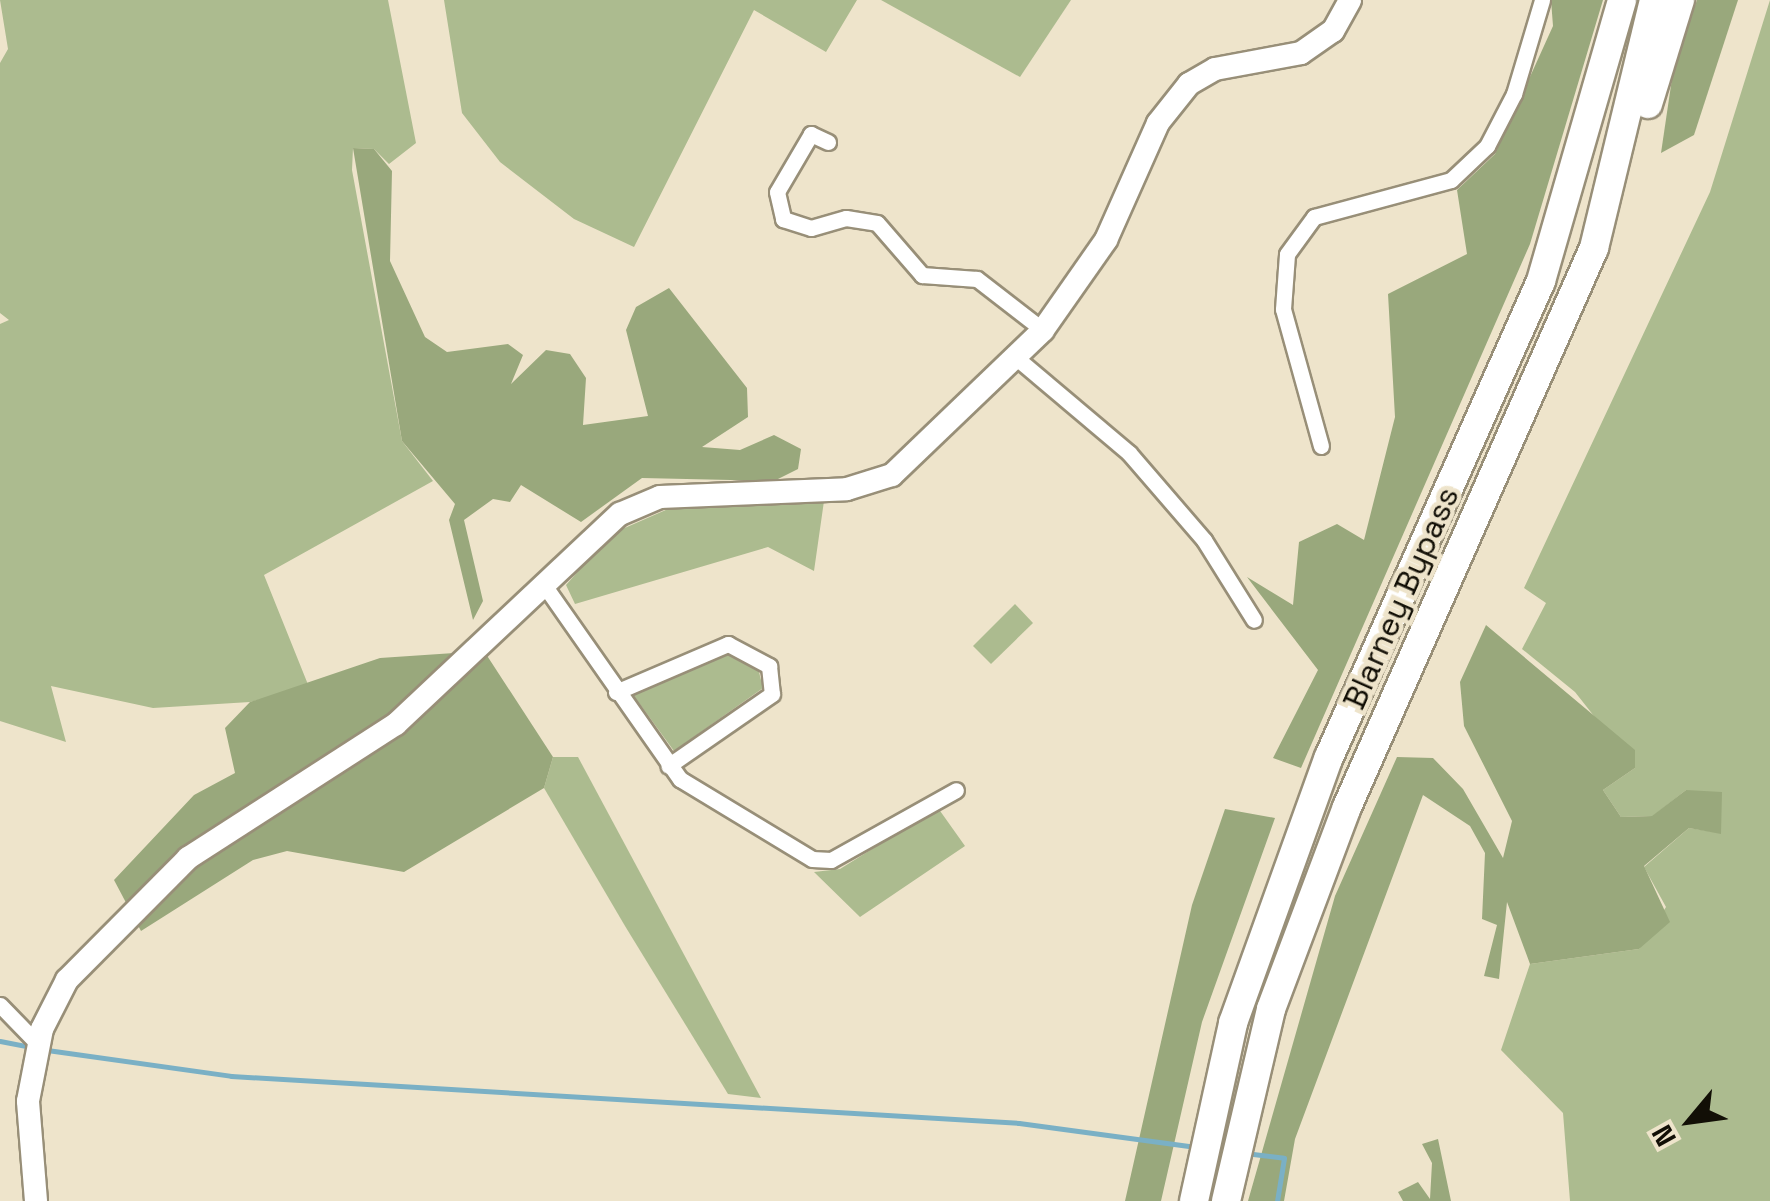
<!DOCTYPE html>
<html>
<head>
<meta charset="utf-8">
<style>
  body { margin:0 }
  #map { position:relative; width:1770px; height:1201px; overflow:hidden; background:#eee4cb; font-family:"Space Grotesk",sans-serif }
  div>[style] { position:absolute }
  .green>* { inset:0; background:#acbb8f }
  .forest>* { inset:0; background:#99a87c }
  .stream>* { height:5px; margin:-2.5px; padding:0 2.5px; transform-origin:2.5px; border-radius:2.5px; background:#7ab0c5 }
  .roads { filter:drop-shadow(2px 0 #988f78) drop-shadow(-2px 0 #988f78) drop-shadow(0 2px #988f78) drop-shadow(0 -2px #988f78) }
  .street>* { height:15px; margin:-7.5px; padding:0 7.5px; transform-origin:7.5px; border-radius:7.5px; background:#fff }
  .secondary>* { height:22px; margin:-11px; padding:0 11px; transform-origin:11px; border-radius:11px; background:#fff }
  .highway>* { height:28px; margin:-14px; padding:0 14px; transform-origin:14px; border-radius:14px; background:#fff }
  span { translate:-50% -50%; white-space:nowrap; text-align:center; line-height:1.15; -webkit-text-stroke:9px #eee4cb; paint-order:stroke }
  .street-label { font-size:32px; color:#120f06 }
  .north { position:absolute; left:1640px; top:1071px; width:100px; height:100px; -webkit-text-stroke:8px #eee4cb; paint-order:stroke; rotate:241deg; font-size:28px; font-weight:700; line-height:40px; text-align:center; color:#120f06 }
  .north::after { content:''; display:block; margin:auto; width:35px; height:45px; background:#120f06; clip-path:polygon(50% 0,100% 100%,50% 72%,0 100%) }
</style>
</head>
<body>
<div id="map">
  <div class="green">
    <i style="clip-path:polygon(0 0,388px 0,416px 143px,389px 164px,374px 149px,353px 148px,352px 170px,402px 441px,433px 481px,264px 575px,309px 687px,250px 702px,153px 708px,51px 686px,66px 742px,0 721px,0 324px,9px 320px,0 313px,0 63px,8px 49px)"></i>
    <i style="clip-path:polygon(444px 0,857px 0,826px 52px,754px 10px,634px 247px,574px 219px,500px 162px,462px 113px)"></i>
    <i style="clip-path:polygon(881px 0,1071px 0,1020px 77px)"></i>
    <i style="clip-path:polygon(1770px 0,1770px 1201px,1570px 1201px,1563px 1113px,1501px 1050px,1530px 964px,1639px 949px,1666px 907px,1644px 867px,1689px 828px,1721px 833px,1686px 790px,1653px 816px,1621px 817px,1603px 790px,1635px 768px,1575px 692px,1522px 649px,1546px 603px,1524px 588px,1710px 192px)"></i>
    <i style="clip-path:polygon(824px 501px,814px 571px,768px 547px,575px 604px,566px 585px,611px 534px,668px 509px)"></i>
    <i style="clip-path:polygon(1015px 604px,1033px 623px,991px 664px,973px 646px)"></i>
    <i style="clip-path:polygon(730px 652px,758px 668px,763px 688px,674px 751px,631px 692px)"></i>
    <i style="clip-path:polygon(553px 757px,578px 757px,761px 1098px,728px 1094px,625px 926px,544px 788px)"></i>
    <i style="clip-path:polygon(938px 808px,965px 846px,860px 917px,814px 872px,840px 869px)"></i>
  </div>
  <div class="forest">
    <i style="clip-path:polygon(1551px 0,1603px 0,1530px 244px,1301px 768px,1273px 758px,1318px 670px,1247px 577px,1293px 605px,1299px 542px,1337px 524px,1364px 540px,1395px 417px,1388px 294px,1467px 254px,1457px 190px,1495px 154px,1553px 26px)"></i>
    <i style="clip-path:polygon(1697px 0,1738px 0,1694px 135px,1661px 153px,1674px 65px)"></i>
    <i style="clip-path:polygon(353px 148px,374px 149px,392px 171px,390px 261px,425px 337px,447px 352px,508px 344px,523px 355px,511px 384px,546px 350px,570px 354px,586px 378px,583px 425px,648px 416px,626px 330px,636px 307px,669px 288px,747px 388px,748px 417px,702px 447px,740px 450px,774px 435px,801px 449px,798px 469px,774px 481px,642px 478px,581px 522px,521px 485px,510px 502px,493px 499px,464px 520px,483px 601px,473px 620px,449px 520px,455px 504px,402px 441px)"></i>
    <i style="clip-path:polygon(1486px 625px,1635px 750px,1635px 768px,1603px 790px,1621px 817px,1652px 816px,1686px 790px,1722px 792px,1721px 834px,1689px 828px,1644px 866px,1670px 922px,1639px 949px,1530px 964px,1507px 902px,1499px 979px,1484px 976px,1497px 925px,1482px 919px,1485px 853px,1470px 826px,1423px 795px,1295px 1139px,1284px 1201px,1248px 1201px,1335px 896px,1397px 757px,1433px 758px,1463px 789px,1503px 858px,1512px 821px,1464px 726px,1460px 682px)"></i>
    <i style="clip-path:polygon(484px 651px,553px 757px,544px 788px,404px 872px,287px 851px,253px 860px,141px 931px,114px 880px,194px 795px,235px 773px,225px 728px,250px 702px,380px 658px)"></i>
    <i style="clip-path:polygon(1225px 809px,1275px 818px,1202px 1022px,1161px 1201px,1125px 1201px,1192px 905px)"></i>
    <i style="clip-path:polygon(1438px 1139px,1451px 1201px,1403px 1201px,1398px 1192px,1418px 1182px,1430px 1199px,1432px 1163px,1422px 1144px)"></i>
  </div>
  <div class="stream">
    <i style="left:0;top:1041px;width:32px;rotate:11deg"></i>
    <i style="left:47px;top:1050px;width:186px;rotate:8deg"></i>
    <i style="left:231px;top:1076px;width:789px;rotate:3.41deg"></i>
    <i style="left:1019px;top:1123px;width:173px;rotate:7.7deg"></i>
    <i style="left:1221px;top:1150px;width:1px"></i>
    <i style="left:1253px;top:1154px;width:31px;rotate:7deg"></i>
    <i style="left:1284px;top:1158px;width:44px;rotate:99.2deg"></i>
  </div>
  <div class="roads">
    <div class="street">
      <i style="left:828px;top:142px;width:19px;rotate:-155deg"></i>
      <i style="left:811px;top:134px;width:67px;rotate:120.4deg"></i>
      <i style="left:777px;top:192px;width:28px;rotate:77deg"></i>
      <i style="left:783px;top:219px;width:29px;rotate:18deg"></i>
      <i style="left:811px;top:228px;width:36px;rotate:-16deg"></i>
      <i style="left:846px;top:218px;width:31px;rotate:9deg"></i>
      <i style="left:877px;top:223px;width:69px;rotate:49.1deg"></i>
      <i style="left:922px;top:275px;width:55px;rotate:4.2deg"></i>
      <i style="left:977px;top:279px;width:83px;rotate:37.7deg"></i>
      <i style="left:1019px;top:360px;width:144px;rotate:40.2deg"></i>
      <i style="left:1129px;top:453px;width:115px;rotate:49.2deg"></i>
      <i style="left:1204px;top:540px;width:94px;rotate:58deg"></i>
      <i style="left:1321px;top:446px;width:142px;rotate:-105.5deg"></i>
      <i style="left:1283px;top:309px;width:55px;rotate:-85.8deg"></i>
      <i style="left:1287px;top:254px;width:46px;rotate:-53.9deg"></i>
      <i style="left:1314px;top:217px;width:142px;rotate:-15.1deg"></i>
      <i style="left:1451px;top:180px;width:50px;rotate:-43.4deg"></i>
      <i style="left:1487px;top:146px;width:59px;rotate:-62.6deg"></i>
      <i style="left:1514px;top:94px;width:98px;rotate:-73.4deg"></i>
      <i style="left:542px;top:582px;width:241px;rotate:55deg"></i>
      <i style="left:680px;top:779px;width:154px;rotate:31.2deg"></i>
      <i style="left:812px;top:859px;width:19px;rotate:3deg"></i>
      <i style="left:831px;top:860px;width:143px;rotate:-29.2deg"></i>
      <i style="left:616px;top:692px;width:122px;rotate:-23.2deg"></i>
      <i style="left:728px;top:644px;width:47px;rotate:28.2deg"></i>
      <i style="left:769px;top:666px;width:28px;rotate:84deg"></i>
      <i style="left:772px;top:694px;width:126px;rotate:145.3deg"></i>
      <i style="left:0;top:1005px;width:53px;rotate:45.8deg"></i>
    </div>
    <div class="secondary">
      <i style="left:36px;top:1201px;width:100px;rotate:-94.6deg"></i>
      <i style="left:28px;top:1101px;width:73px;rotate:-79deg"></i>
      <i style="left:42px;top:1029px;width:55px;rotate:-63deg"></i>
      <i style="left:67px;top:980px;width:172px;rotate:-45.2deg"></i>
      <i style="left:188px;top:858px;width:247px;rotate:-32.8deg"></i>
      <i style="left:396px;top:724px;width:307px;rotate:-43.2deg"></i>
      <i style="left:620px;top:514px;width:43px;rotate:-23deg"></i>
      <i style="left:660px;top:497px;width:187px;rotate:-2.4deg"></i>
      <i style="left:847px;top:489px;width:47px;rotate:-17.3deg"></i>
      <i style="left:892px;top:475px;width:209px;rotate:-43.8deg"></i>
      <i style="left:1043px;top:330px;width:110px;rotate:-55deg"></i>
      <i style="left:1106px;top:240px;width:128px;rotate:-66deg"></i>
      <i style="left:1158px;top:123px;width:50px;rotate:-51.5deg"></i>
      <i style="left:1189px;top:84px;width:30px;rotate:-30deg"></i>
      <i style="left:1215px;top:69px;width:87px;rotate:-10.5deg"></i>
      <i style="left:1301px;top:53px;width:39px;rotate:-35deg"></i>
      <i style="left:1333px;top:31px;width:35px;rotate:-61deg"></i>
    </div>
    <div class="highway">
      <i style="left:1648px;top:104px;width:109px;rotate:-72.9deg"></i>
      <i style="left:1194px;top:1201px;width:182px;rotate:-77.6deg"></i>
      <i style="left:1233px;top:1023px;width:283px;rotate:-70.2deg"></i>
      <i style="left:1329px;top:757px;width:521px;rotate:-65.99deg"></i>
      <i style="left:1541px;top:281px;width:292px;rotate:-73.9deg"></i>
      <i style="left:1226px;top:1201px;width:197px;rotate:-76.8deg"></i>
      <i style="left:1271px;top:1009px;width:216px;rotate:-69.4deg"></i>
      <i style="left:1347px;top:807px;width:611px;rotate:-66.16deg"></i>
      <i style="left:1594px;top:248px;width:255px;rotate:-76.4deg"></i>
    </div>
  </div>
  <div class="street-label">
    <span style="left:1401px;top:598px;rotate:-66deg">Blarney Bypass</span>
  </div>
  <div class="north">N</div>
</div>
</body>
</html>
